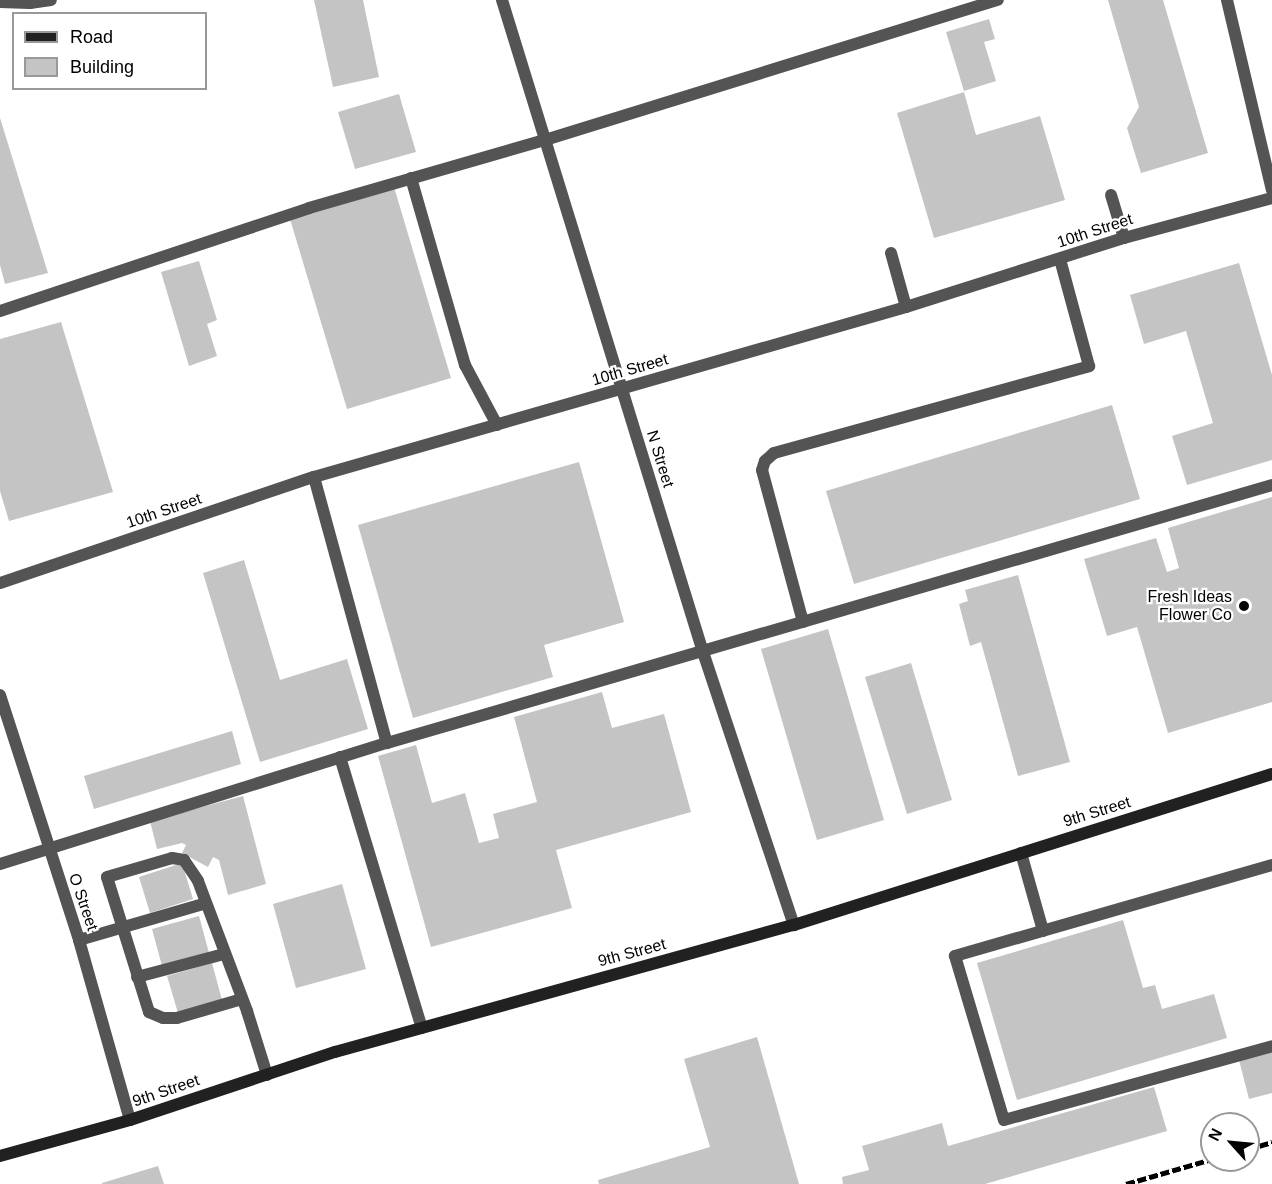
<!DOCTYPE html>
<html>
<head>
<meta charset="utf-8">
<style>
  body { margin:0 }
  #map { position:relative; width:1272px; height:1184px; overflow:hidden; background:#fff; font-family:Helvetica,sans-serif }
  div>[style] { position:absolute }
  .building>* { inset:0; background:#c4c4c4 }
  .service>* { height:12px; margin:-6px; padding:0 6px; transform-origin:6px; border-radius:6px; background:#545454 }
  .minor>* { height:12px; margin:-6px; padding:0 6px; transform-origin:6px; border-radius:6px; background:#545454 }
  .tertiary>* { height:12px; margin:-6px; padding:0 6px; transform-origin:6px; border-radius:6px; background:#545454 }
  .secondary>* { height:12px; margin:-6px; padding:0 6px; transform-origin:6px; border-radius:6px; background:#212121 }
  .rail>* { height:4.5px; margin-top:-2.25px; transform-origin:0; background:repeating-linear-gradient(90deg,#000 0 9px,transparent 0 12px) }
  .dots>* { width:16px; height:16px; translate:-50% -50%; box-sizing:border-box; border:3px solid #fff; border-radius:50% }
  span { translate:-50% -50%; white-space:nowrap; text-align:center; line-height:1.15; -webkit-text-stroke:4.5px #fff; paint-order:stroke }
  .street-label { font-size:16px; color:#000 }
  .poi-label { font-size:16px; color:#000 }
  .right { translate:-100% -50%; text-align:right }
  .legend { position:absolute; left:12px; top:12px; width:195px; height:78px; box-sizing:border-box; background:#fff; border:2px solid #999; margin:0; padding:8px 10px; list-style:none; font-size:18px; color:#000 }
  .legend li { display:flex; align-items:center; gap:12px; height:30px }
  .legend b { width:30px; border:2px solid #999 }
  .north { position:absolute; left:1200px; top:1112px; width:60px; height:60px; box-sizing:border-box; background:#fff; border:2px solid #999; border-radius:50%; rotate:297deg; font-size:16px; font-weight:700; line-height:24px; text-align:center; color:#000 }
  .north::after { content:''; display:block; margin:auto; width:21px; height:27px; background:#000; clip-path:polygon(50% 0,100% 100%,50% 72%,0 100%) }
</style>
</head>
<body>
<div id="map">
  <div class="building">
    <i style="clip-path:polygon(314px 0,363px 0,379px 77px,333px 87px)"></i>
    <i style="clip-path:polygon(1108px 0,1163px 0,1208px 153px,1141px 173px,1127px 128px,1139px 107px)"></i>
    <i style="clip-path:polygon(989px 19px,995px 39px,984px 42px,996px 81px,964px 91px,946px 32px)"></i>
    <i style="clip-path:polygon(964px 92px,976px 135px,1040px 116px,1065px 200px,934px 238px,897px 113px)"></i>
    <i style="clip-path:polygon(399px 94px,416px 152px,355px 169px,338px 112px)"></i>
    <i style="clip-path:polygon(0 118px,48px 273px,5px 284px,0 265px)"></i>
    <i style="clip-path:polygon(394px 187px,451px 378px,347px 409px,290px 219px)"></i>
    <i style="clip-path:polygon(199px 261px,217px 320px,207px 324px,217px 356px,189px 366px,161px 272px)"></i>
    <i style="clip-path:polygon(1239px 263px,1272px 375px,1272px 460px,1187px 485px,1172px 436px,1213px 423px,1186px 331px,1144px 344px,1130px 295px)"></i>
    <i style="clip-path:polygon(61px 322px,113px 492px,9px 521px,0 491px,0 339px)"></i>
    <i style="clip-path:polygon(1112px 405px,1140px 499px,854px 584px,826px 491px)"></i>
    <i style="clip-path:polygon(579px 462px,624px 622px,544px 645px,553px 677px,413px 718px,358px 525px)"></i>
    <i style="clip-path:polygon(1272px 497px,1272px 702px,1168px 733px,1137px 627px,1107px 636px,1084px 559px,1156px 538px,1167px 572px,1179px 568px,1168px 528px)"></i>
    <i style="clip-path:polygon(244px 560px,280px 680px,347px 659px,368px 729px,260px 762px,203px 573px)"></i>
    <i style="clip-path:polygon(1018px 575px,1070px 762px,1018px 776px,981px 642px,970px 646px,959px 604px,968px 601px,965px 590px)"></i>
    <i style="clip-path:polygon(828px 629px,884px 820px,817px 840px,761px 649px)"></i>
    <i style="clip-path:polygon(911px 663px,952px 800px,907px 814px,865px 677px)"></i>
    <i style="clip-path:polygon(602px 692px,612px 728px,664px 714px,691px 812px,556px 850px,572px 908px,431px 947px,378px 756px,416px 745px,432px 803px,465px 793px,479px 843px,499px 838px,493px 814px,537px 802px,514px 717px)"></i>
    <i style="clip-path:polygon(232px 731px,241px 764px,94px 809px,84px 776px)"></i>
    <i style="clip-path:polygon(243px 796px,266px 884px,228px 895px,219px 860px,213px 857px,208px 867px,182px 853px,186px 845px,182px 843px,157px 849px,150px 821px)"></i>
    <i style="clip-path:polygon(182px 863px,193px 899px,150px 913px,139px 877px)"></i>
    <i style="clip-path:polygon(342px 884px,366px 969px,296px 988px,273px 904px)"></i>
    <i style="clip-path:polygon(199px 916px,209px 953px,162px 966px,152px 929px)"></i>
    <i style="clip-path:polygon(1123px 920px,1143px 988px,1155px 985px,1162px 1009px,1214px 994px,1227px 1038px,1017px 1100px,977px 963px)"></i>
    <i style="clip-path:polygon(212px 963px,222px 1000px,178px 1013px,167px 976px)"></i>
    <i style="clip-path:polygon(757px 1037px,799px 1184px,599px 1184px,598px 1180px,710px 1147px,684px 1059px)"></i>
    <i style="clip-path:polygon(1272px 1051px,1272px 1093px,1249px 1099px,1239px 1060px)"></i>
    <i style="clip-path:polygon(1154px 1087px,1167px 1131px,985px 1184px,843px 1184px,842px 1177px,869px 1170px,862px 1146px,942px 1123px,948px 1146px)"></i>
    <i style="clip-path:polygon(158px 1166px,164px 1184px,102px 1184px,102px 1183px)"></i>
  </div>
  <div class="service">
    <i style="left:411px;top:178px;width:195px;rotate:73.9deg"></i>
    <i style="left:465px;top:365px;width:68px;rotate:61.9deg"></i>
    <i style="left:1111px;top:195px;width:45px;rotate:73.2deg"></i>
    <i style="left:891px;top:253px;width:56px;rotate:74.5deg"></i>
    <i style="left:0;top:311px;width:326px;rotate:-18.4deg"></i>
    <i style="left:309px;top:208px;width:246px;rotate:-16.1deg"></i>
    <i style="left:545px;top:140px;width:474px;rotate:-17.2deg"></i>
    <i style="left:314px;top:477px;width:276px;rotate:74.7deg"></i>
    <i style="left:803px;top:622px;width:157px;rotate:-105.1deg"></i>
    <i style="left:762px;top:470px;width:9px;rotate:-72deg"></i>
    <i style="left:765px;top:461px;width:12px;rotate:-42deg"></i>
    <i style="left:774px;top:453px;width:327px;rotate:-15.4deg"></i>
    <i style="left:1089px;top:366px;width:111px;rotate:-105.2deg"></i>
    <i style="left:340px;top:757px;width:283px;rotate:73.2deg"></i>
    <i style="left:1021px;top:853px;width:81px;rotate:74.2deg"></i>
    <i style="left:0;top:864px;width:405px;rotate:-17.4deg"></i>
    <i style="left:387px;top:743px;width:922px;rotate:-16.25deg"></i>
    <i style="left:1272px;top:865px;width:330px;rotate:164deg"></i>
    <i style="left:955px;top:956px;width:171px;rotate:73.4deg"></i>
    <i style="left:1004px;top:1120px;width:278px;rotate:-15.4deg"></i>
    <i style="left:79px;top:940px;width:132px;rotate:-16.2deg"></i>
    <i style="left:137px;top:977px;width:90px;rotate:-14.8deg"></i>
    <i style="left:242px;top:999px;width:68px;rotate:163.7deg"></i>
    <i style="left:177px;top:1018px;width:14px;rotate:180deg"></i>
    <i style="left:163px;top:1018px;width:15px;rotate:-157deg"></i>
    <i style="left:149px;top:1012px;width:141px;rotate:-107.3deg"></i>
    <i style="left:107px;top:877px;width:68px;rotate:-16.3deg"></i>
    <i style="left:172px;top:858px;width:12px;rotate:9deg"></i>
    <i style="left:184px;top:860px;width:25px;rotate:56deg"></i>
    <i style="left:198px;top:881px;width:139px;rotate:69.3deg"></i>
    <i style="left:247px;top:1011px;width:67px;rotate:72.6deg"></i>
  </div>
  <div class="minor">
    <i style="left:1227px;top:0;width:195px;rotate:76.7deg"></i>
    <i style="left:0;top:583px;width:331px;rotate:-18.7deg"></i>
    <i style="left:314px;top:477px;width:616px;rotate:-16.02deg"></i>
    <i style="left:906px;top:307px;width:229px;rotate:-17.6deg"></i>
    <i style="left:1124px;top:238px;width:153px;rotate:-15.1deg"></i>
  </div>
  <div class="tertiary">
    <i style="left:502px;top:0;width:682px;rotate:72.87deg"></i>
    <i style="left:703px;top:652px;width:288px;rotate:71.6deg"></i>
    <i style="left:0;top:2px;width:30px;rotate:2deg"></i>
    <i style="left:30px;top:3px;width:21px;rotate:-8deg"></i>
    <i style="left:0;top:695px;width:257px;rotate:72.1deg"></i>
    <i style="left:79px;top:940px;width:187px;rotate:74.2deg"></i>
  </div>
  <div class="secondary">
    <i style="left:0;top:1156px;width:135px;rotate:-15.5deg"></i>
    <i style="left:130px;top:1120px;width:216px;rotate:-18.4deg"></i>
    <i style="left:335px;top:1052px;width:476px;rotate:-15.5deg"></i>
    <i style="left:794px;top:925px;width:501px;rotate:-17.53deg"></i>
  </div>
  <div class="rail">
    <i style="left:1248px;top:1149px;width:25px;rotate:-16deg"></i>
    <i style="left:1126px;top:1184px;width:90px;rotate:-16.2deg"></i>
  </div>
  <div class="dots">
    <i style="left:1244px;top:606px;background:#000"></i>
  </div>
  <div class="street-label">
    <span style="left:1095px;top:231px;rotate:-18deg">10th Street</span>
    <span style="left:630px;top:370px;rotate:-16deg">10th Street</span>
    <span style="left:660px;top:459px;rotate:73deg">N Street</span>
    <span style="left:164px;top:511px;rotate:-19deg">10th Street</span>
    <span style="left:1097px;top:812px;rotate:-17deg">9th Street</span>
    <span style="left:83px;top:902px;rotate:71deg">O Street</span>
    <span style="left:632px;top:953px;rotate:-15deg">9th Street</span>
    <span style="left:166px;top:1091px;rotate:-19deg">9th Street</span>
  </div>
  <div class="poi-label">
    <span class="right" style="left:1232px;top:606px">Fresh Ideas<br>Flower Co</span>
  </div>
  <ul class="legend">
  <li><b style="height:8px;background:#212121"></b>Road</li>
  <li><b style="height:16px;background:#c4c4c4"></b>Building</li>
  </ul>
  <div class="north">N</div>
</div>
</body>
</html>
